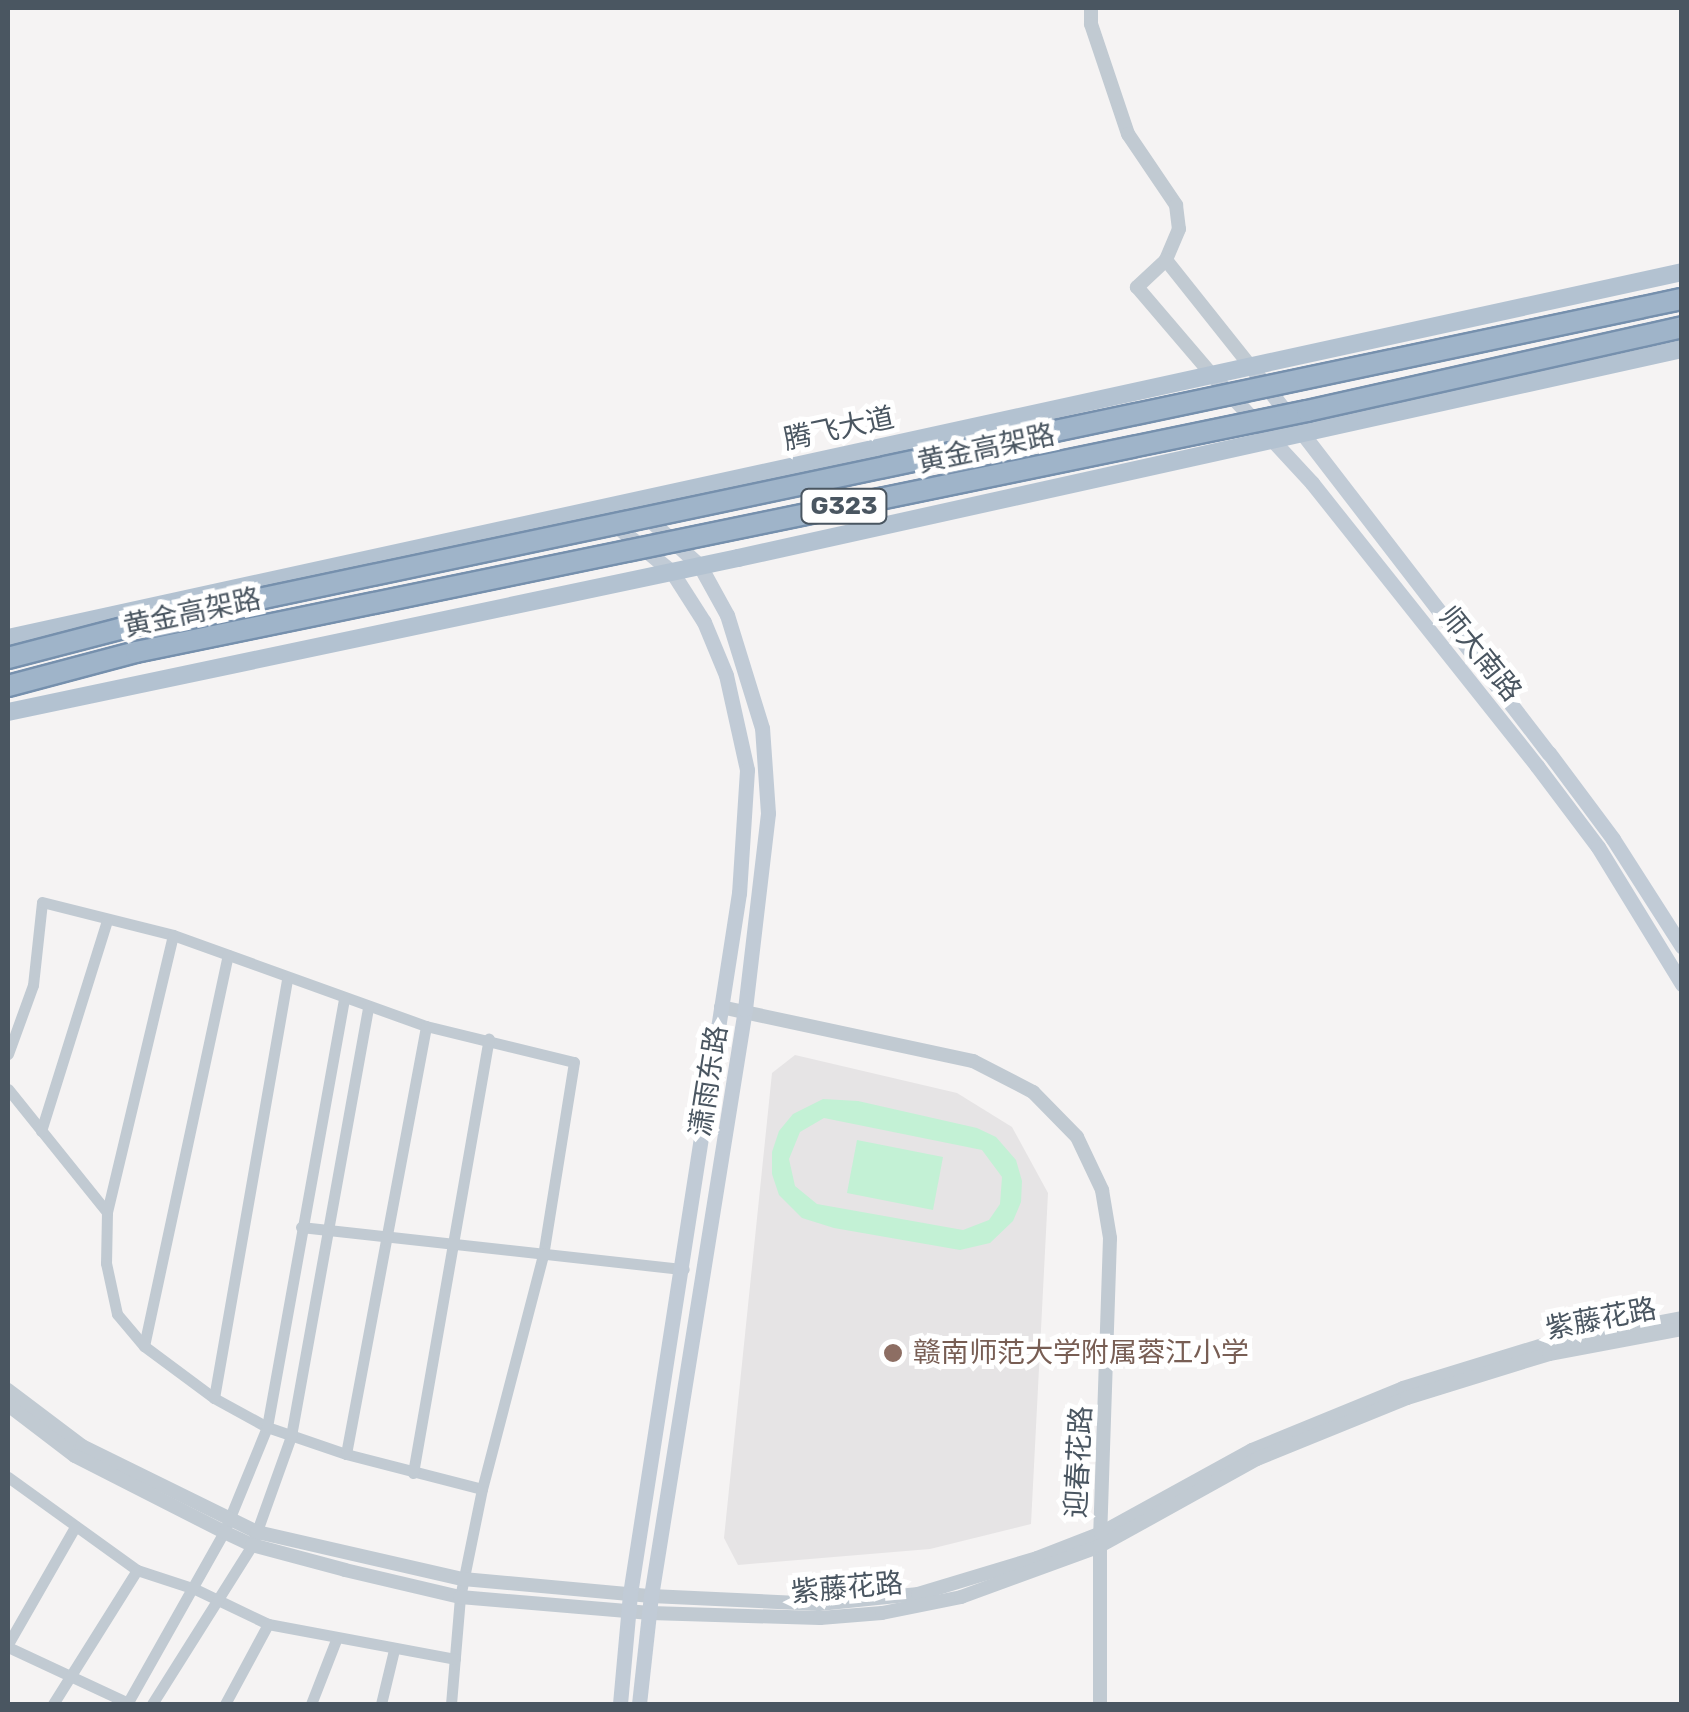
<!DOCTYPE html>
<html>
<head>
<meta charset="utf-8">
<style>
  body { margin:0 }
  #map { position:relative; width:1689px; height:1712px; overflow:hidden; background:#f5f3f3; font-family:Rubik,"Noto Sans SC",sans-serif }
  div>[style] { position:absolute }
  .education>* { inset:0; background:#e6e4e5 }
  .green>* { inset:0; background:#c3f1d5 }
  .minor>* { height:11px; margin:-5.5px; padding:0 5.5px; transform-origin:5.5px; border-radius:5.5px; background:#c1cad2 }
  .tertiary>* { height:14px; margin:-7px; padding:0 7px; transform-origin:7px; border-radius:7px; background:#c1cad2 }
  .secondary>* { height:15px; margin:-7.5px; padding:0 7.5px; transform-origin:7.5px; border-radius:7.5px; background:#c1cbd6 }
  .primary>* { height:18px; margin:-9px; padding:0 9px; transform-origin:9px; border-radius:9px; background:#b3c2d1 }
  .bridges { filter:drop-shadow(2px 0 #7690ad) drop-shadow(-2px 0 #7690ad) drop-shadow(0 2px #7690ad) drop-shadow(0 -2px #7690ad) }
  .trunk-bridge>* { height:20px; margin:-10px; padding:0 10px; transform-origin:10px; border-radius:10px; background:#9fb4c9 }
  .dots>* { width:28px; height:28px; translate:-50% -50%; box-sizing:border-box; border:5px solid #fff; border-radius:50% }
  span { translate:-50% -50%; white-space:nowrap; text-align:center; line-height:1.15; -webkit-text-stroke:10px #fff; paint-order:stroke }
  .shield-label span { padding:2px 8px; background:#fff; border:2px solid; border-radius:8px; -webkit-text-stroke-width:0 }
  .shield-label { font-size:25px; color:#4a5661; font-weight:700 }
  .street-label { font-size:28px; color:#4a5661 }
  .education-label { font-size:28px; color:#785e54 }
  .left { translate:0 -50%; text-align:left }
  .frame { position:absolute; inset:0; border:10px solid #4a5661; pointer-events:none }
</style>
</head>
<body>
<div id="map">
  <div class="education">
    <i style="clip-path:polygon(795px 1055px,957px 1093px,1012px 1127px,1048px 1193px,1031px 1524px,930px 1549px,738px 1565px,724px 1538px,772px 1073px)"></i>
  </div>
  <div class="green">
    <i style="clip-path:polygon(evenodd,823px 1099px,858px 1101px,977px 1128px,996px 1137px,1016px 1160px,1022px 1181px,1021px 1202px,1013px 1221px,990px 1243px,960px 1250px,834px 1228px,802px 1218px,779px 1195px,772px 1174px,772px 1152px,779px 1131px,793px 1114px,823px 1099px,824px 1118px,982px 1150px,1002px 1177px,1000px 1204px,989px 1220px,963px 1230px,817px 1204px,795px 1186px,789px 1159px,800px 1132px,824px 1118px)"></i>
    <i style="clip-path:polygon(857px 1140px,943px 1157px,933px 1210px,847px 1193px)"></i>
  </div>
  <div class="minor">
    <i style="left:173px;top:935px;width:285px;rotate:103.4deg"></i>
    <i style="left:107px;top:1212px;width:51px;rotate:91.1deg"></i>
    <i style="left:106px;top:1263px;width:52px;rotate:77.8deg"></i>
    <i style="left:117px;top:1314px;width:42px;rotate:49.8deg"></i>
    <i style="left:144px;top:1346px;width:87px;rotate:36.6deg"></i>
    <i style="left:214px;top:1398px;width:60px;rotate:28.7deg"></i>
    <i style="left:267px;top:1427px;width:83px;rotate:18.9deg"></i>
    <i style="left:346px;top:1454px;width:140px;rotate:14.4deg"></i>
    <i style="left:8px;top:1054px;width:73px;rotate:-70.1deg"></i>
    <i style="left:33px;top:985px;width:83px;rotate:-83.8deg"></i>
    <i style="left:42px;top:902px;width:135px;rotate:14.1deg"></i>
    <i style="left:173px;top:935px;width:269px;rotate:19.8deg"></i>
    <i style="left:426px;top:1026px;width:152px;rotate:13.7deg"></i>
    <i style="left:574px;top:1062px;width:195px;rotate:99.1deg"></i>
    <i style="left:543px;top:1255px;width:242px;rotate:104.6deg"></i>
    <i style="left:482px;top:1489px;width:110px;rotate:101.5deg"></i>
    <i style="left:460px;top:1597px;width:107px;rotate:94.8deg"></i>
    <i style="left:8px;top:1089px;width:158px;rotate:51.2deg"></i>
    <i style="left:41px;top:1131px;width:221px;rotate:-72.6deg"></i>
    <i style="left:301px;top:1227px;width:385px;rotate:6.3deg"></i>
    <i style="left:144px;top:1346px;width:400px;rotate:-77.9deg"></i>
    <i style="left:214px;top:1398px;width:425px;rotate:-80.1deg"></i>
    <i style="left:346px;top:1454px;width:435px;rotate:-79.4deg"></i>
    <i style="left:413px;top:1473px;width:441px;rotate:-80.1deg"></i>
    <i style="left:8px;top:1477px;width:159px;rotate:35.8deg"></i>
    <i style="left:137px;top:1570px;width:61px;rotate:18.1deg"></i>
    <i style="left:195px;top:1589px;width:81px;rotate:25.6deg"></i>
    <i style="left:268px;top:1624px;width:190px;rotate:10.6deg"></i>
    <i style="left:8px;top:1644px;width:135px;rotate:-60.2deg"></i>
    <i style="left:8px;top:1647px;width:132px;rotate:25deg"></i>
    <i style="left:53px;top:1704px;width:158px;rotate:-57.9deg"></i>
    <i style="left:127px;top:1704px;width:197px;rotate:-60.6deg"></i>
    <i style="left:224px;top:1532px;width:113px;rotate:-67.7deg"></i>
    <i style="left:267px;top:1427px;width:434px;rotate:-79.8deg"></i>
    <i style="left:152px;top:1704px;width:188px;rotate:-57.8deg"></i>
    <i style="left:252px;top:1545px;width:116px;rotate:-70.3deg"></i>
    <i style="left:291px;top:1436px;width:435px;rotate:-79.8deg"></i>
    <i style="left:225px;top:1704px;width:91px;rotate:-61.7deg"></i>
    <i style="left:311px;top:1704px;width:69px;rotate:-68.7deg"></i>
    <i style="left:381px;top:1704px;width:56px;rotate:-76.5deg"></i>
  </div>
  <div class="tertiary">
    <i style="left:1091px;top:8px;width:16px;rotate:90deg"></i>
    <i style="left:1091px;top:24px;width:116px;rotate:71.4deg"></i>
    <i style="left:1128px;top:134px;width:86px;rotate:55.9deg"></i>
    <i style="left:1176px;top:205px;width:24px;rotate:83deg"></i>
    <i style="left:1179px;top:229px;width:34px;rotate:113deg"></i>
    <i style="left:1166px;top:260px;width:40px;rotate:137deg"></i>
    <i style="left:1137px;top:287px;width:117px;rotate:49.5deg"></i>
    <i style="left:1166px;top:260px;width:138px;rotate:51.5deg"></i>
    <i style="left:721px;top:1007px;width:258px;rotate:12.1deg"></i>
    <i style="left:973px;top:1061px;width:68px;rotate:27.3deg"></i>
    <i style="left:1033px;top:1092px;width:63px;rotate:45.6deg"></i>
    <i style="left:1077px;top:1137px;width:59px;rotate:64.7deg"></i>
    <i style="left:1102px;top:1190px;width:49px;rotate:80.5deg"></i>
    <i style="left:1110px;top:1238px;width:308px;rotate:91.9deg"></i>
    <i style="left:1100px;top:1546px;width:158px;rotate:90deg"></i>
    <i style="left:8px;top:1390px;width:93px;rotate:37.1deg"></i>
    <i style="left:82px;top:1446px;width:195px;rotate:26.2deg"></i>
    <i style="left:257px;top:1532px;width:211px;rotate:12.9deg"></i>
    <i style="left:463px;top:1579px;width:189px;rotate:5.2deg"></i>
    <i style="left:651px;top:1596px;width:168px;rotate:2.7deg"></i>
    <i style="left:819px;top:1604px;width:100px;rotate:-5.8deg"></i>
    <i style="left:918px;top:1594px;width:124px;rotate:-16.8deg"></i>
    <i style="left:1037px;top:1558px;width:69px;rotate:-21.3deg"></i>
    <i style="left:1101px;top:1533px;width:172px;rotate:-28.8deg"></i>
    <i style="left:1252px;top:1450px;width:163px;rotate:-22.3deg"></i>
    <i style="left:1403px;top:1388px;width:150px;rotate:-17.1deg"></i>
    <i style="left:1546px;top:1344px;width:138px;rotate:-10.8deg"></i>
    <i style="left:8px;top:1405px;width:84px;rotate:37.3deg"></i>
    <i style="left:75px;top:1456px;width:167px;rotate:27deg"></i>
    <i style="left:224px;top:1532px;width:31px;rotate:25deg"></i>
    <i style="left:252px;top:1545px;width:96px;rotate:15deg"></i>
    <i style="left:345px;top:1570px;width:118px;rotate:13.2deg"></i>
    <i style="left:460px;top:1597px;width:191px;rotate:4.8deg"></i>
    <i style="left:650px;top:1613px;width:170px;rotate:1.7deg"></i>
    <i style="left:820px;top:1618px;width:62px;rotate:-4.6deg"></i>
    <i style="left:882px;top:1613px;width:81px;rotate:-11.4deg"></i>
    <i style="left:961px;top:1597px;width:148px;rotate:-20.1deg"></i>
    <i style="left:1100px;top:1546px;width:179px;rotate:-29deg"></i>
    <i style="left:1257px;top:1459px;width:162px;rotate:-22.1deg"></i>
    <i style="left:1407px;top:1398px;width:149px;rotate:-17.2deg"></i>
    <i style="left:1549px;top:1354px;width:135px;rotate:-10.6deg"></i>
  </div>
  <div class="secondary">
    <i style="left:1252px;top:368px;width:486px;rotate:52.4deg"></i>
    <i style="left:1549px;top:753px;width:107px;rotate:53.3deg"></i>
    <i style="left:1613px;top:839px;width:128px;rotate:57.4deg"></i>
    <i style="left:1213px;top:376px;width:146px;rotate:47.2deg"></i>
    <i style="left:1312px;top:483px;width:362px;rotate:51.5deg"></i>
    <i style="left:1537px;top:766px;width:101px;rotate:53deg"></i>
    <i style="left:1598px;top:847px;width:161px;rotate:58.5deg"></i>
    <i style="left:608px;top:519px;width:83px;rotate:39.6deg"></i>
    <i style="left:672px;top:572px;width:59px;rotate:57.4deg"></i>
    <i style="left:704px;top:622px;width:57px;rotate:67.5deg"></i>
    <i style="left:726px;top:675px;width:97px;rotate:77.5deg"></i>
    <i style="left:747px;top:770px;width:123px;rotate:93.7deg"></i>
    <i style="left:739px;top:893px;width:709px;rotate:98.84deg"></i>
    <i style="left:630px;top:1594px;width:110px;rotate:95.2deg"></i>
    <i style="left:639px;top:1704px;width:109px;rotate:-83.7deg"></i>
    <i style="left:651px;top:1596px;width:594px;rotate:-80.9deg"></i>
    <i style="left:745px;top:1009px;width:197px;rotate:-83.3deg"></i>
    <i style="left:768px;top:813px;width:85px;rotate:-94deg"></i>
    <i style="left:762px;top:728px;width:118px;rotate:-107.2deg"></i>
    <i style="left:727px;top:615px;width:56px;rotate:-118.9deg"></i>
    <i style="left:700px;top:566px;width:80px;rotate:-137.5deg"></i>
  </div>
  <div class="primary">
    <i style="left:8px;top:638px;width:1714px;rotate:-12.33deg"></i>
    <i style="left:8px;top:712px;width:746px;rotate:-11.91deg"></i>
    <i style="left:738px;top:558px;width:967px;rotate:-12.48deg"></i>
  </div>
  <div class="bridges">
    <div class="trunk-bridge">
      <i style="left:8px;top:658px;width:127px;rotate:-14.6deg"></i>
      <i style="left:131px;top:626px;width:1585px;rotate:-11.91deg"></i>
      <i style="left:8px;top:686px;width:132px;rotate:-14.9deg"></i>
      <i style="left:136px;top:652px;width:1196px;rotate:-11.63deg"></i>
      <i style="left:1307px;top:411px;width:384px;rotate:-12.6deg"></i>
    </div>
  </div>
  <div class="dots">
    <i style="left:893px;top:1353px;background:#8d6e63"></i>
  </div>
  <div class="shield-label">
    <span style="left:844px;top:506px">G323</span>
  </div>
  <div class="street-label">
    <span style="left:839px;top:429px;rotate:-12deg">腾飞大道</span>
    <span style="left:986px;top:449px;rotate:-12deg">黄金高架路</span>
    <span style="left:192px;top:613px;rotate:-12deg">黄金高架路</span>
    <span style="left:1480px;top:654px;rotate:51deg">师大南路</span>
    <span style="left:709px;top:1081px;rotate:-81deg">潇雨东路</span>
    <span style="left:1601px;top:1319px;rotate:-11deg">紫藤花路</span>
    <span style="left:1079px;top:1462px;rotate:-87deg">迎春花路</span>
    <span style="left:847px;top:1588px;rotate:-5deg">紫藤花路</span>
  </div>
  <div class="education-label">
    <span class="left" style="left:913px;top:1353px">赣南师范大学附属蓉江小学</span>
  </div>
  <div class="frame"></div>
</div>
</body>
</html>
